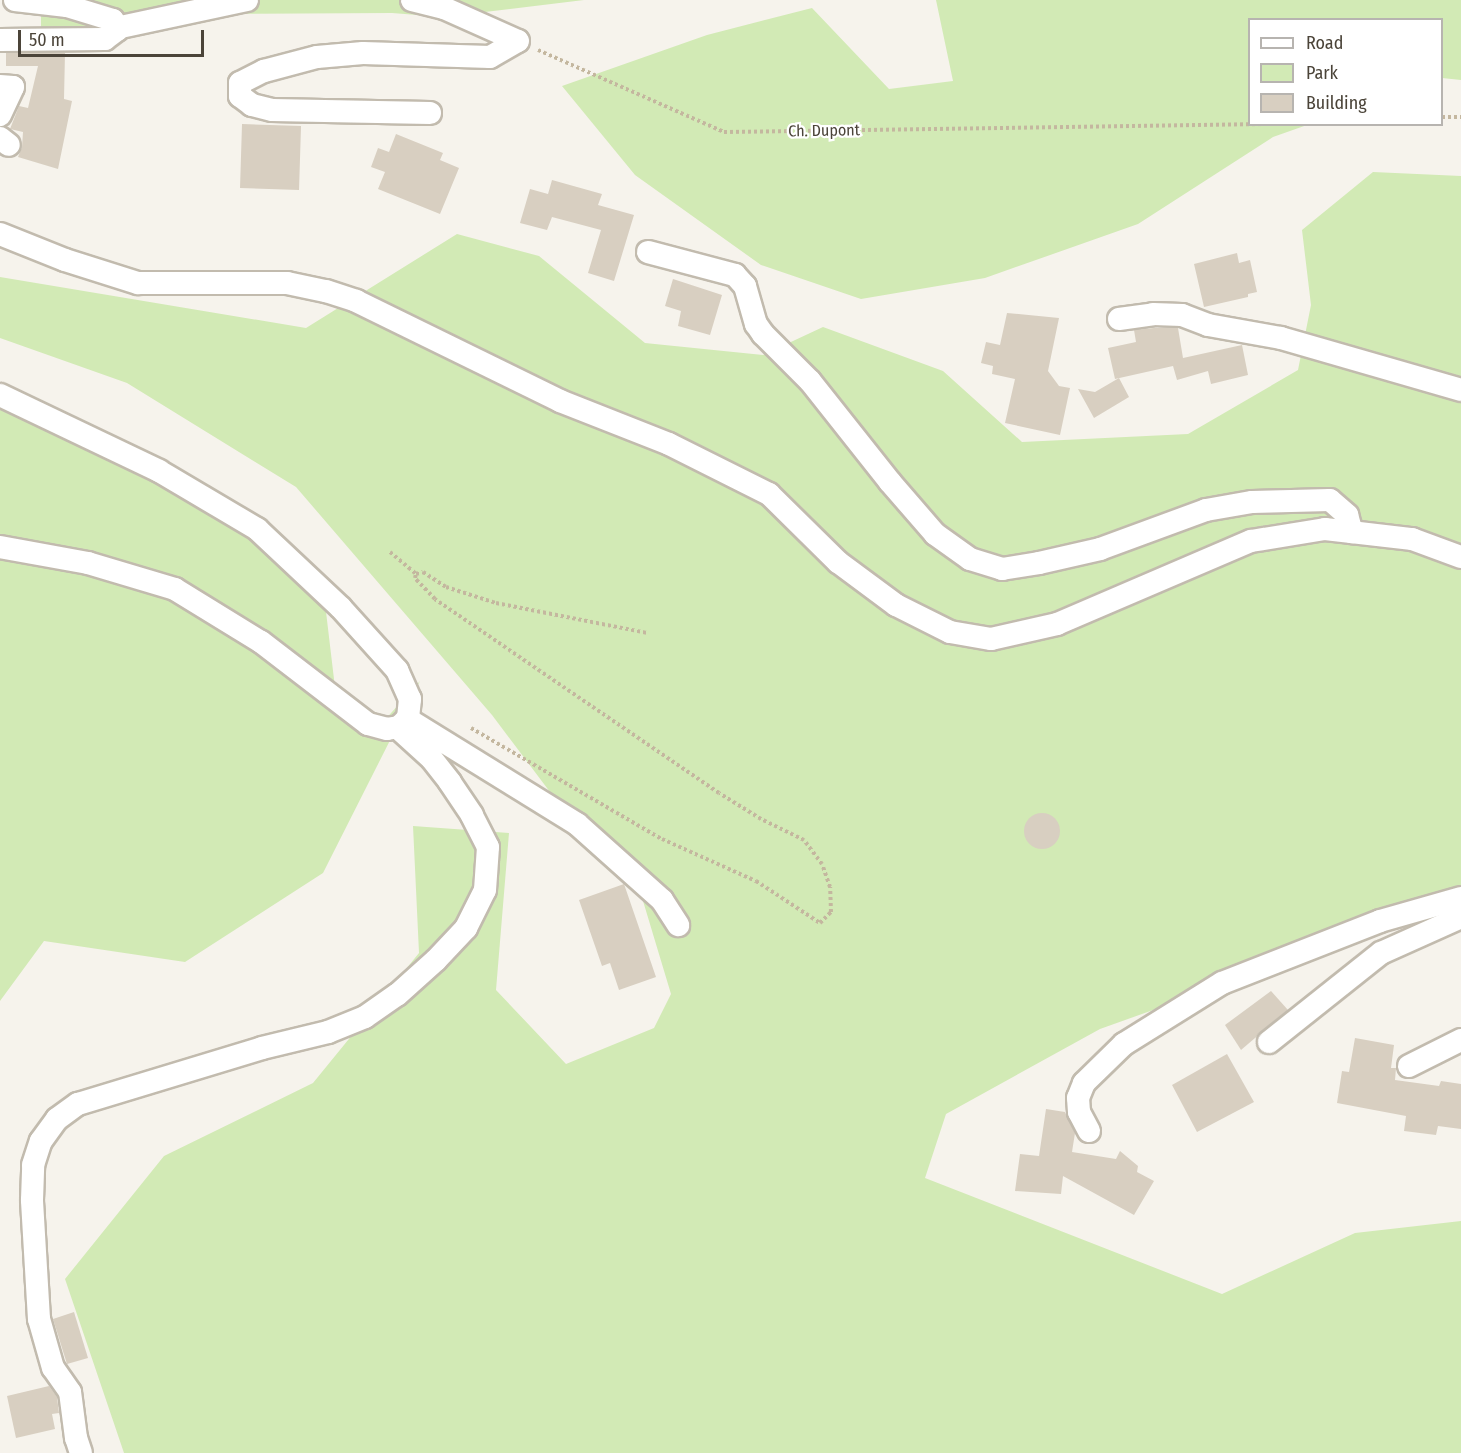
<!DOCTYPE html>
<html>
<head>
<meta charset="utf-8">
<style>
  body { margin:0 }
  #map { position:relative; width:1461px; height:1453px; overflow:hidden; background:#f6f3ec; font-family:"Fira Sans Condensed",sans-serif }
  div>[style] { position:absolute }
  .green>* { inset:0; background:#d2eab5 }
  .building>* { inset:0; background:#d8cfc1 }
  .round { border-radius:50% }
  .path>* { height:4px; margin-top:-2px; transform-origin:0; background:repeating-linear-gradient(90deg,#c4b79f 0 3px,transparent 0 6px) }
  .roads { filter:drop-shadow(2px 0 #c2bbae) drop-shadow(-2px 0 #c2bbae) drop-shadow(0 2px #c2bbae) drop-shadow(0 -2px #c2bbae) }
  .street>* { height:22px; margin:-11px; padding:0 11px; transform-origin:11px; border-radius:11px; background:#fff }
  span { translate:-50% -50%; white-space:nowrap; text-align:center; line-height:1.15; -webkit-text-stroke:4.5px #fff; paint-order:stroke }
  .street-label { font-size:16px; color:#4b4439 }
  .legend { position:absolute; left:1248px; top:18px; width:195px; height:108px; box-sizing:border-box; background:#fff; border:2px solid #b7b4b0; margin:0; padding:8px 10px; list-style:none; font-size:18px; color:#4b4439 }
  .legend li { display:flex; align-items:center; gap:12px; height:30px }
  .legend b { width:30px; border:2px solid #b7b4b0 }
  .scale { position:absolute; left:18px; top:30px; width:186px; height:27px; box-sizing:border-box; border:3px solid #4b4439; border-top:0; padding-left:8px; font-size:18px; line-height:21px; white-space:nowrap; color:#4b4439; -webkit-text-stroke:4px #fff; paint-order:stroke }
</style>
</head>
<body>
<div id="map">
  <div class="green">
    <i style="clip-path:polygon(41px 0,584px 0,443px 17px,392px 13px,204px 14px,41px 35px)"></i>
    <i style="clip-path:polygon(936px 0,1461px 0,1461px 80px,1442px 78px,1442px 20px,1250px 20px,1250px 124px,1307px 125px,1273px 137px,1138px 224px,985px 278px,861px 299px,761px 265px,635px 175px,562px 86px,707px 35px,812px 8px,889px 89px,953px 81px)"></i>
    <i style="clip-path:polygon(1373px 172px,1461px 176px,1461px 893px,1332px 946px,1100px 1029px,946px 1114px,925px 1178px,1222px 1294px,1355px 1233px,1461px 1221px,1461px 1453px,124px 1453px,65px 1279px,164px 1156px,313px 1083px,419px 953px,413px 826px,509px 833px,496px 990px,566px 1064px,654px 1028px,671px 994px,637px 881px,550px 792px,492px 715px,296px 487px,127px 383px,0 338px,0 277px,306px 328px,457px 234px,539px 256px,645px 343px,763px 355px,823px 327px,943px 371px,1022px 442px,1188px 434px,1298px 370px,1311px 305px,1302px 230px)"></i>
    <i style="clip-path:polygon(0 399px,115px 449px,322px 578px,336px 696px,382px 723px,420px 681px,323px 873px,185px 962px,44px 941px,0 1001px)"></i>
  </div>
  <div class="building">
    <i style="clip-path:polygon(6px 53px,65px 53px,64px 99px,72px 101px,58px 169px,18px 157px,22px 147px,23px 132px,10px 129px,19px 106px,28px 108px,38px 66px,6px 66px)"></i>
    <i style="clip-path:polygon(242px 124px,301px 126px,299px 190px,240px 188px)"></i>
    <i style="clip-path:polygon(396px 134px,443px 153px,440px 160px,459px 168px,440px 214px,378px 189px,385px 172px,371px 167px,378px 148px,389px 152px)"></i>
    <i style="clip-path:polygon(552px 180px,602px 194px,598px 205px,634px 215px,614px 281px,588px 273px,601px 230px,552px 217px,547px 230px,520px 223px,530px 189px,548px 194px)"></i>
    <i style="clip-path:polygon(1237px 253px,1239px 263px,1250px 260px,1257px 292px,1248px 294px,1248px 297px,1204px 307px,1194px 264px)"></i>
    <i style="clip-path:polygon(673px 279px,722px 295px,710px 335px,678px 326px,681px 311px,665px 306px)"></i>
    <i style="clip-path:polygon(1007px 313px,1059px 318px,1048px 371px,1059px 386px,1070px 388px,1060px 435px,1005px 423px,1015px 379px,992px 374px,993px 366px,981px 363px,986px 342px,1000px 345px)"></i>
    <i style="clip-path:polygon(1154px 328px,1178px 328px,1183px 358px,1242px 345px,1248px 375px,1211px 384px,1208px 371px,1177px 380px,1173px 366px,1115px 379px,1108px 348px,1136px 342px,1134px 330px)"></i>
    <i style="clip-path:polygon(1119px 378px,1129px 397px,1094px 418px,1078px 389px,1095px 392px)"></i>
    <i class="round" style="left:1024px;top:813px;width:36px;height:36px"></i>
    <i style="clip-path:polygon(624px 884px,656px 977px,619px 990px,610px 963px,602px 966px,579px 900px)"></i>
    <i style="clip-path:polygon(1271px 991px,1288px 1010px,1241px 1050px,1225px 1025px)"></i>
    <i style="clip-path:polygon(1355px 1038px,1394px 1045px,1391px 1068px,1396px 1068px,1395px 1080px,1439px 1086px,1441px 1081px,1461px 1084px,1461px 1129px,1438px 1126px,1436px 1135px,1404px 1131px,1406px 1116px,1337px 1103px,1342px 1071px,1349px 1072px)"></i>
    <i style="clip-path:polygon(1227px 1054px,1254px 1102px,1197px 1132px,1172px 1085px)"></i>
    <i style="clip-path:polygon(1046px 1109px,1065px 1112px,1075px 1133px,1072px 1152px,1116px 1159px,1120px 1151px,1138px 1166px,1137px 1172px,1154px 1181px,1134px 1215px,1063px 1176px,1061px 1194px,1015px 1191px,1020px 1154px,1039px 1156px)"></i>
    <i style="clip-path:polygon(74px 1312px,88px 1358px,67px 1364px,53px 1319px)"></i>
    <i style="clip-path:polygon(49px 1386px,57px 1397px,59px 1413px,52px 1414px,55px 1429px,16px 1438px,7px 1396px)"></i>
  </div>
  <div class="path">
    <i style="left:538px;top:50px;width:203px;rotate:23.8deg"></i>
    <i style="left:724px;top:132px;width:540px;rotate:-0.85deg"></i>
    <i style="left:1442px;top:117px;width:19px"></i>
    <i style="left:390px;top:552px;width:34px;rotate:40deg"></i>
    <i style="left:471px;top:728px;width:221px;rotate:30.2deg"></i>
    <i style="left:662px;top:839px;width:103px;rotate:24.1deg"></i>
    <i style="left:756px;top:881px;width:77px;rotate:33.3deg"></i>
    <i style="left:820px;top:923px;width:16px;rotate:-45deg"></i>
    <i style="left:831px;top:912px;width:25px;rotate:-92deg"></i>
    <i style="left:830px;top:887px;width:24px;rotate:-109deg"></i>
    <i style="left:822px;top:864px;width:30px;rotate:-127deg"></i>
    <i style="left:804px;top:840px;width:48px;rotate:-154deg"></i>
    <i style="left:761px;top:819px;width:49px;rotate:-148.2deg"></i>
    <i style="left:719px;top:793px;width:344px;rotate:-145.7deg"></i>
    <i style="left:435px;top:599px;width:29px;rotate:-134deg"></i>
    <i style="left:415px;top:578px;width:4px;rotate:-76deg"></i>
    <i style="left:416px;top:574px;width:7px;rotate:-16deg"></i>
    <i style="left:423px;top:572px;width:27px;rotate:33deg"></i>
    <i style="left:446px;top:587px;width:52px;rotate:17.7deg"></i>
    <i style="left:496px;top:603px;width:155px;rotate:11.2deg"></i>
  </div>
  <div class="roads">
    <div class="street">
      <i style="left:15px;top:0;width:52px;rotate:6.6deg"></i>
      <i style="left:67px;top:6px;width:48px;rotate:16.9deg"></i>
      <i style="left:113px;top:20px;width:9px;rotate:69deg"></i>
      <i style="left:412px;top:0;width:33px;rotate:14deg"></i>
      <i style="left:444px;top:8px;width:81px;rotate:24deg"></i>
      <i style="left:116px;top:28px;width:134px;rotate:-12.1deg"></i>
      <i style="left:0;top:40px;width:105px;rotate:-0.5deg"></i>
      <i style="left:105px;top:39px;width:15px;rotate:-37deg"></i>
      <i style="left:117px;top:30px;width:2px;rotate:-117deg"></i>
      <i style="left:0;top:86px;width:13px;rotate:4deg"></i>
      <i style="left:13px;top:87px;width:31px;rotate:115deg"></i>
      <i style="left:430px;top:113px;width:158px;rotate:-178.9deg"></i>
      <i style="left:272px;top:110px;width:21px;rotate:-166deg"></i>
      <i style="left:252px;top:105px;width:15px;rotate:-143deg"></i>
      <i style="left:240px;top:96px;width:13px;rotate:-90deg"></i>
      <i style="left:240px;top:83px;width:27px;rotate:-27deg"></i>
      <i style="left:264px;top:71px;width:55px;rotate:-14.8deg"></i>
      <i style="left:317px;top:57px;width:46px;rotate:-5deg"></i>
      <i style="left:363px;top:53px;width:127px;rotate:1.8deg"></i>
      <i style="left:490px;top:57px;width:32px;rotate:-30deg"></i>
      <i style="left:0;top:138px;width:11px;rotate:38deg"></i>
      <i style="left:0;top:234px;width:70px;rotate:21.8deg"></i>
      <i style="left:65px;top:260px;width:77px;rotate:17.5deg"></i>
      <i style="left:138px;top:283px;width:149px"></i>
      <i style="left:287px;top:283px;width:40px;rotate:12deg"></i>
      <i style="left:326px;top:291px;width:32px;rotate:18deg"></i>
      <i style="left:356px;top:301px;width:227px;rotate:26.1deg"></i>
      <i style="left:560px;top:401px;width:117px;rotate:21.5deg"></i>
      <i style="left:669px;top:444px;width:112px;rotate:26.6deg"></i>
      <i style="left:769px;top:494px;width:97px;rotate:44.6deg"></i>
      <i style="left:838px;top:562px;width:72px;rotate:36.6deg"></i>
      <i style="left:896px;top:605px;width:60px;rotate:26.6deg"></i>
      <i style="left:950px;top:632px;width:42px;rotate:9.7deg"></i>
      <i style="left:991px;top:639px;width:68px;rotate:-12.8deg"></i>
      <i style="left:1057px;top:624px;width:211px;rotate:-23.2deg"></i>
      <i style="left:1251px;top:541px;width:75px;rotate:-9.2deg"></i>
      <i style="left:1325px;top:529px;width:88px;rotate:6.6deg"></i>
      <i style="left:1412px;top:539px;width:52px;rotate:20.2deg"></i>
      <i style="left:648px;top:252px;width:90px;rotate:14.8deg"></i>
      <i style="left:735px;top:275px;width:15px;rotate:48deg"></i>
      <i style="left:745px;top:286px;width:40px;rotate:74deg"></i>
      <i style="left:756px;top:324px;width:12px;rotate:55deg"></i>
      <i style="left:763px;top:334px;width:66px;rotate:45deg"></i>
      <i style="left:810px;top:381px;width:129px;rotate:51.6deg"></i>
      <i style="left:890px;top:482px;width:69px;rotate:49.1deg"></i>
      <i style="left:935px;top:534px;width:43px;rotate:35.5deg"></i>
      <i style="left:970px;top:559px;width:34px;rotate:17deg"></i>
      <i style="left:1002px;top:569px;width:37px;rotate:-9deg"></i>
      <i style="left:1039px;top:563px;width:63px;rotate:-12.9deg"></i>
      <i style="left:1100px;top:549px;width:113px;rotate:-20.2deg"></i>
      <i style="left:1206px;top:510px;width:47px;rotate:-9.9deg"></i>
      <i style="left:1252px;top:502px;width:78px;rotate:-1.5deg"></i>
      <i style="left:1330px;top:500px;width:23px;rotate:41deg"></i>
      <i style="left:1347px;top:515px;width:18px;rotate:74deg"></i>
      <i style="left:1119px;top:319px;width:34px;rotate:-8deg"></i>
      <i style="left:1153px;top:314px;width:29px;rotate:2deg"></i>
      <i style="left:1182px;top:315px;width:28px;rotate:21deg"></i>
      <i style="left:1208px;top:325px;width:74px;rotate:10.1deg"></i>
      <i style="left:1281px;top:338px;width:187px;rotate:16.1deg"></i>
      <i style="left:0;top:395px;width:176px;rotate:25.5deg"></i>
      <i style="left:159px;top:471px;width:114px;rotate:30.6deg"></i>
      <i style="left:257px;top:529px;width:115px;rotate:43.2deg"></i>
      <i style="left:341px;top:608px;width:84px;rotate:47.9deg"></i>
      <i style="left:397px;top:670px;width:32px;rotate:66deg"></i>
      <i style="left:410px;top:699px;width:19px;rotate:96deg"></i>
      <i style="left:408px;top:718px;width:13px;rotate:135deg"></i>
      <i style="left:399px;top:727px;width:12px;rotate:171deg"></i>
      <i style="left:387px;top:729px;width:20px;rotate:-165deg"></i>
      <i style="left:368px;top:724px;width:135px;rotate:-142.5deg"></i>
      <i style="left:261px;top:642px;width:101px;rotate:-148.4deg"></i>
      <i style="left:175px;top:589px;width:91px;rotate:-163.4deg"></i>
      <i style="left:88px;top:563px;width:89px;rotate:-169.7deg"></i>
      <i style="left:407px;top:719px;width:200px;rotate:31.7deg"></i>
      <i style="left:577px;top:824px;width:114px;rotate:41.8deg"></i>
      <i style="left:662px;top:900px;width:30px;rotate:57deg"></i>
      <i style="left:1269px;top:1042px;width:143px;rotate:-38.5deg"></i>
      <i style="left:1381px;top:953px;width:88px;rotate:-24.2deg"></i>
      <i style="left:1409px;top:1066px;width:58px;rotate:-26.6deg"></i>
      <i style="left:1089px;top:1131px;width:21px;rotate:-118deg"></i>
      <i style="left:1079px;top:1112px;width:14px;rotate:-94deg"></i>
      <i style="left:1078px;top:1098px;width:16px;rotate:-68deg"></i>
      <i style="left:1084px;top:1083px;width:56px;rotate:-44.3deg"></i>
      <i style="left:1124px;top:1044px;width:115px;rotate:-31.9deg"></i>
      <i style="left:1222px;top:983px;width:170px;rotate:-21.4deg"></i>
      <i style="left:1380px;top:921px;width:84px;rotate:-15.9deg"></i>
      <i style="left:81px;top:1453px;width:16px;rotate:-108deg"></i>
      <i style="left:76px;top:1438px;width:46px;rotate:-97.4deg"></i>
      <i style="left:70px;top:1392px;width:29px;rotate:-125deg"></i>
      <i style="left:53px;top:1368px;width:51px;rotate:-105.9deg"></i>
      <i style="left:39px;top:1319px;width:119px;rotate:-93.4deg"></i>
      <i style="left:32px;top:1200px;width:35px;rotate:-88deg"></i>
      <i style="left:33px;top:1165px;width:25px;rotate:-72deg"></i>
      <i style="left:41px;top:1141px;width:27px;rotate:-54deg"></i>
      <i style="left:57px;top:1119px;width:26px;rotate:-36deg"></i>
      <i style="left:78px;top:1104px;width:192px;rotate:-16.9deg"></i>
      <i style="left:262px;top:1048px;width:68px;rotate:-13.6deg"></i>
      <i style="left:328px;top:1032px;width:40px;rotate:-22deg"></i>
      <i style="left:365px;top:1017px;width:39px;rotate:-35deg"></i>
      <i style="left:397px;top:995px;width:52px;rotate:-41.9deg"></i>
      <i style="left:436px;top:960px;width:44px;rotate:-46.8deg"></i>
      <i style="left:466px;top:928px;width:42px;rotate:-63.4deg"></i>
      <i style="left:485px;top:890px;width:43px;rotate:-86deg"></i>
      <i style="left:488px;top:847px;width:36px;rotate:-117deg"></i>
      <i style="left:472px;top:815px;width:40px;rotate:-124deg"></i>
      <i style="left:450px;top:782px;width:29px;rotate:-128deg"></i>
      <i style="left:432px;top:759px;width:47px;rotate:-137.6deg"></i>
    </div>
  </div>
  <div class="street-label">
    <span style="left:824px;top:131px;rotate:-1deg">Ch. Dupont</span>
  </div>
  <ul class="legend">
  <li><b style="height:8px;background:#fff"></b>Road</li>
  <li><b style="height:16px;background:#d2eab5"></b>Park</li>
  <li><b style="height:16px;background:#d8cfc1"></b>Building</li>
  </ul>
  <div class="scale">50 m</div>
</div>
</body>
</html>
